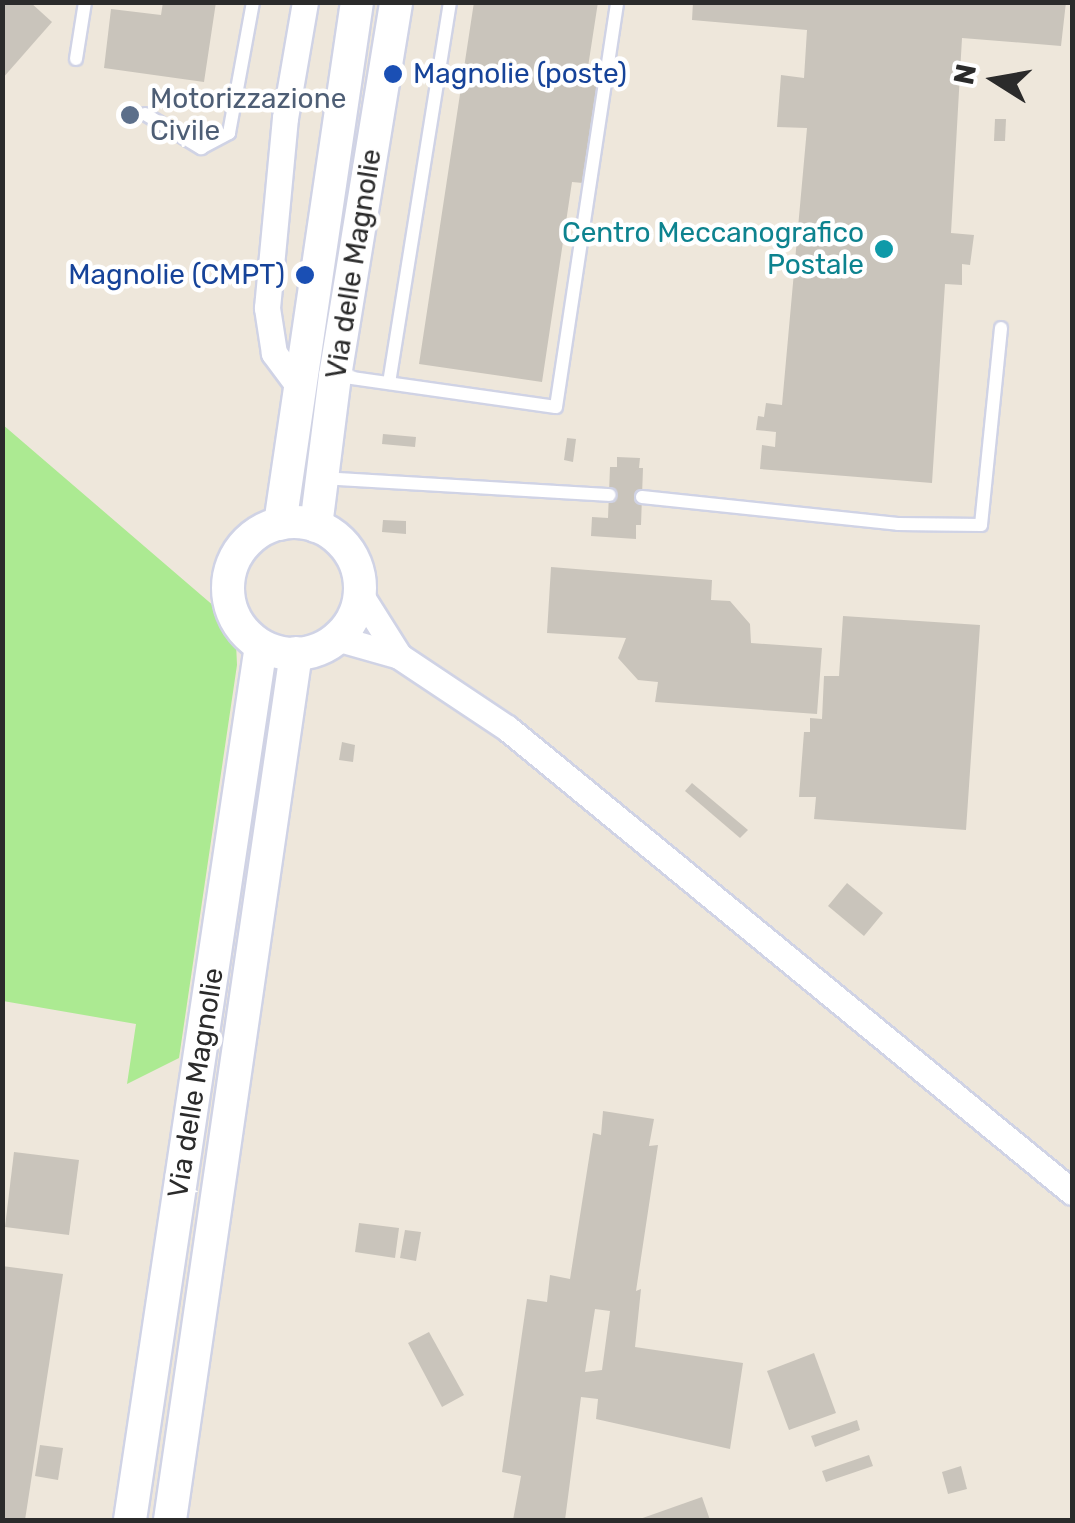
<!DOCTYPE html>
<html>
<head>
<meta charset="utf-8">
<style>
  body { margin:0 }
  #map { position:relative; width:1075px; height:1523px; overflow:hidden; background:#eee7db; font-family:Rubik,sans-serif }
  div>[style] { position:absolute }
  .green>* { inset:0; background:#acea92 }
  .building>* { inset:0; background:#c9c4bb }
  .roads { filter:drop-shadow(2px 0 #d0d3e5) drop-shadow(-2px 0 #d0d3e5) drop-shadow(0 2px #d0d3e5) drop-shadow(0 -2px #d0d3e5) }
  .lane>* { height:12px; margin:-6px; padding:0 6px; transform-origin:6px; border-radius:6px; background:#fff }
  .street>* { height:25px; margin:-12.5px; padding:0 12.5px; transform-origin:12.5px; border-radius:12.5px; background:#fff }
  .secondary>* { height:32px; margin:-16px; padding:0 16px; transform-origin:16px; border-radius:16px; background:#fff }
  .secondary>.ring { margin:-16px; padding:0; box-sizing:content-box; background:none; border:32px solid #fff; border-radius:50% }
  .dots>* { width:28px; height:28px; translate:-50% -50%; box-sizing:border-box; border:5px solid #fff; border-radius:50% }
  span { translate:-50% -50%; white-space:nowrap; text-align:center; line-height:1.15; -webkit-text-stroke:9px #fff; paint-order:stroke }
  .transit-label { font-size:28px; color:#164399 }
  .left { translate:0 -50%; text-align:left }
  .right { translate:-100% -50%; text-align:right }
  .service-label { font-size:28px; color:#4e5e75 }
  .culture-label { font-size:28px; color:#0d838f }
  .street-label { font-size:28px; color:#2b2b2b }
  .frame { position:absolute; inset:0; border:5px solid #2b2b2b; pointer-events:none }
  .north { position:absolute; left:945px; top:30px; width:100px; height:100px; -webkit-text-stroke:8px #fff; paint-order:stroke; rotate:281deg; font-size:28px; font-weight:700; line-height:40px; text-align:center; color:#2b2b2b }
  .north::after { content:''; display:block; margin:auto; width:35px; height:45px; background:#2b2b2b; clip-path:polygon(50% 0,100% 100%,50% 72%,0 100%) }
</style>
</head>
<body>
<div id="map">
  <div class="green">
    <i style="clip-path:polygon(2px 424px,215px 607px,236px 643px,237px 665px,179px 1058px,127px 1084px,136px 1024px,3px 1001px)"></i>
  </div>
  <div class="building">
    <i style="clip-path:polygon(2px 2px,30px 2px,52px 22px,2px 79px)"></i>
    <i style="clip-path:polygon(163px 2px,216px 2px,204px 82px,104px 68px,111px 9px,161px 15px)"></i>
    <i style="clip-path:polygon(474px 2px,598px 2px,586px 80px,599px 82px,583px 183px,572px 182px,542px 382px,419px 364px)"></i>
    <i style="clip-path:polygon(693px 2px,1066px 2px,1061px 46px,962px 38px,951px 233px,974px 235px,970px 265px,962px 264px,962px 285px,945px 284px,932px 483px,760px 469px,762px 445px,775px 447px,776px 432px,756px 430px,758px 416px,764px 417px,766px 403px,782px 405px,807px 128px,777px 127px,781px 75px,804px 78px,807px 30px,692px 20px)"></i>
    <i style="clip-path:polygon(995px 119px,1006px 119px,1005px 141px,994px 141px)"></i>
    <i style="clip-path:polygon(383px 434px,416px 437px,415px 447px,382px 444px)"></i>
    <i style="clip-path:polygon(567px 438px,576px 439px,573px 462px,564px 460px)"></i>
    <i style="clip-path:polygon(617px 457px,640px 458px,639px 468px,643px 468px,641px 525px,636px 525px,636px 539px,591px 536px,592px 517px,608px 518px,610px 467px,617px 467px)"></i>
    <i style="clip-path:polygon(383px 520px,406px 521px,406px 534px,382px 532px)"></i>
    <i style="clip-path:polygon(551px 567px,712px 580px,711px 600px,730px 601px,750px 624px,751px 643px,822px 648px,817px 714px,655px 702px,658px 682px,638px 680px,618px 658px,626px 638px,547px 633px)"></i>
    <i style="clip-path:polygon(843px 616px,980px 625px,966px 830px,814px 819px,816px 797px,799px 797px,804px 732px,810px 732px,810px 718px,822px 719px,824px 676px,839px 676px)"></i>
    <i style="clip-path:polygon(342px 742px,355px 745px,353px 762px,339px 760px)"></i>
    <i style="clip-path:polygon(692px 783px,748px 830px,740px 838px,685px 791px)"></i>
    <i style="clip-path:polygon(847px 883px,883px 913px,864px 936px,828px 906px)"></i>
    <i style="clip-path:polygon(evenodd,603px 1111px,654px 1119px,649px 1146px,658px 1145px,636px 1291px,641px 1289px,635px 1347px,743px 1363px,730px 1449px,596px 1419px,598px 1399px,581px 1397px,565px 1520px,513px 1520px,521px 1476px,502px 1472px,527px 1299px,547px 1302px,550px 1275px,570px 1279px,593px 1133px,601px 1135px,603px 1111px,595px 1309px,610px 1311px,602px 1370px,585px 1372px,595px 1309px)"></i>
    <i style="clip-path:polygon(14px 1152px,79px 1160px,69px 1235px,5px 1227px)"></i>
    <i style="clip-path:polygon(359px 1223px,399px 1228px,395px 1258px,355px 1252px)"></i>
    <i style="clip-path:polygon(405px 1230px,421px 1232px,416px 1261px,400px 1258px)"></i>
    <i style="clip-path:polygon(2px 1266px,63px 1274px,25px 1520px,2px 1520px)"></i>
    <i style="clip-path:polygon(429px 1332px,464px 1395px,442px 1407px,408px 1343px)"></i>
    <i style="clip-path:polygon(814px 1353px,836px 1413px,789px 1430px,767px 1371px)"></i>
    <i style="clip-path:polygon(857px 1420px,860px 1430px,815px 1447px,811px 1436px)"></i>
    <i style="clip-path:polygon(40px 1445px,63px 1448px,58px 1480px,35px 1476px)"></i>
    <i style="clip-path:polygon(869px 1455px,873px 1466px,826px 1482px,822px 1471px)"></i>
    <i style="clip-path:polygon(961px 1466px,967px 1489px,948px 1494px,942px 1472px)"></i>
    <i style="clip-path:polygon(702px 1497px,710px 1520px,637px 1520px)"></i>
  </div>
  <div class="roads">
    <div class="lane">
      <i style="left:76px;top:59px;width:58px;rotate:-81deg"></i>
      <i style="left:145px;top:114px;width:66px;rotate:31.3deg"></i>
      <i style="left:201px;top:148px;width:32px;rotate:-28deg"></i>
      <i style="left:229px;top:133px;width:133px;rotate:-79.6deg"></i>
      <i style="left:338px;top:376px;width:220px;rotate:8.1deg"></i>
      <i style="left:556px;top:407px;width:410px;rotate:-81.4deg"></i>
      <i style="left:389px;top:383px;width:386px;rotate:-80.9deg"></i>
      <i style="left:323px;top:478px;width:287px;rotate:3.4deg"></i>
      <i style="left:642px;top:497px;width:257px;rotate:6deg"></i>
      <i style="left:898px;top:524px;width:83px;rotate:0.7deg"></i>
      <i style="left:981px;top:525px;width:198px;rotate:-84.2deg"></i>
    </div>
    <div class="street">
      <i style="left:300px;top:388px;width:44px;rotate:-126.6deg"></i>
      <i style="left:274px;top:353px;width:46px;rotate:-98.8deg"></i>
      <i style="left:267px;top:308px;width:191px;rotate:-84.6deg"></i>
      <i style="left:285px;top:118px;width:118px;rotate:-80.2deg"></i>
      <i style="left:360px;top:594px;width:73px;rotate:57.8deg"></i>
      <i style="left:336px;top:638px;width:66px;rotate:15.9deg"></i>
      <i style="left:399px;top:656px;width:130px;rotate:33.7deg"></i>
      <i style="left:507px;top:728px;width:731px;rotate:39.39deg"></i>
    </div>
    <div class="secondary">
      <i class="ring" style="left:228px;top:522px;width:100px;height:100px"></i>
      <i style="left:280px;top:524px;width:528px;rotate:-81.61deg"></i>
      <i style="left:316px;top:526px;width:151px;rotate:-82.8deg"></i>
      <i style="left:335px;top:376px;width:379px;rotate:-80.7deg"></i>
      <i style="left:130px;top:1520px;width:884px;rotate:-81.48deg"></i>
      <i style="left:170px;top:1520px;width:876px;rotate:-81.73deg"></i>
    </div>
  </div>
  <div class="dots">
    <i style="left:393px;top:74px;background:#1a4fb4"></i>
    <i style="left:130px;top:115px;background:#5c6f8a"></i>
    <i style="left:884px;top:249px;background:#0f9aa8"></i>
    <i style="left:305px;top:275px;background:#1a4fb4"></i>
  </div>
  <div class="transit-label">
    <span class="left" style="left:413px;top:74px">Magnolie (poste)</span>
    <span class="right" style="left:285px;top:275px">Magnolie (CMPT)</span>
  </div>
  <div class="service-label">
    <span class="left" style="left:150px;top:115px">Motorizzazione<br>Civile</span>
  </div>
  <div class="culture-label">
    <span class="right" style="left:864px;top:249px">Centro Meccanografico<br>Postale</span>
  </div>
  <div class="street-label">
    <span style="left:354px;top:264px;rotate:-81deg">Via delle Magnolie</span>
    <span style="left:196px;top:1083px;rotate:-81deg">Via delle Magnolie</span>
  </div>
  <div class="frame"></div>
  <div class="north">N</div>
</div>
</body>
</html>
